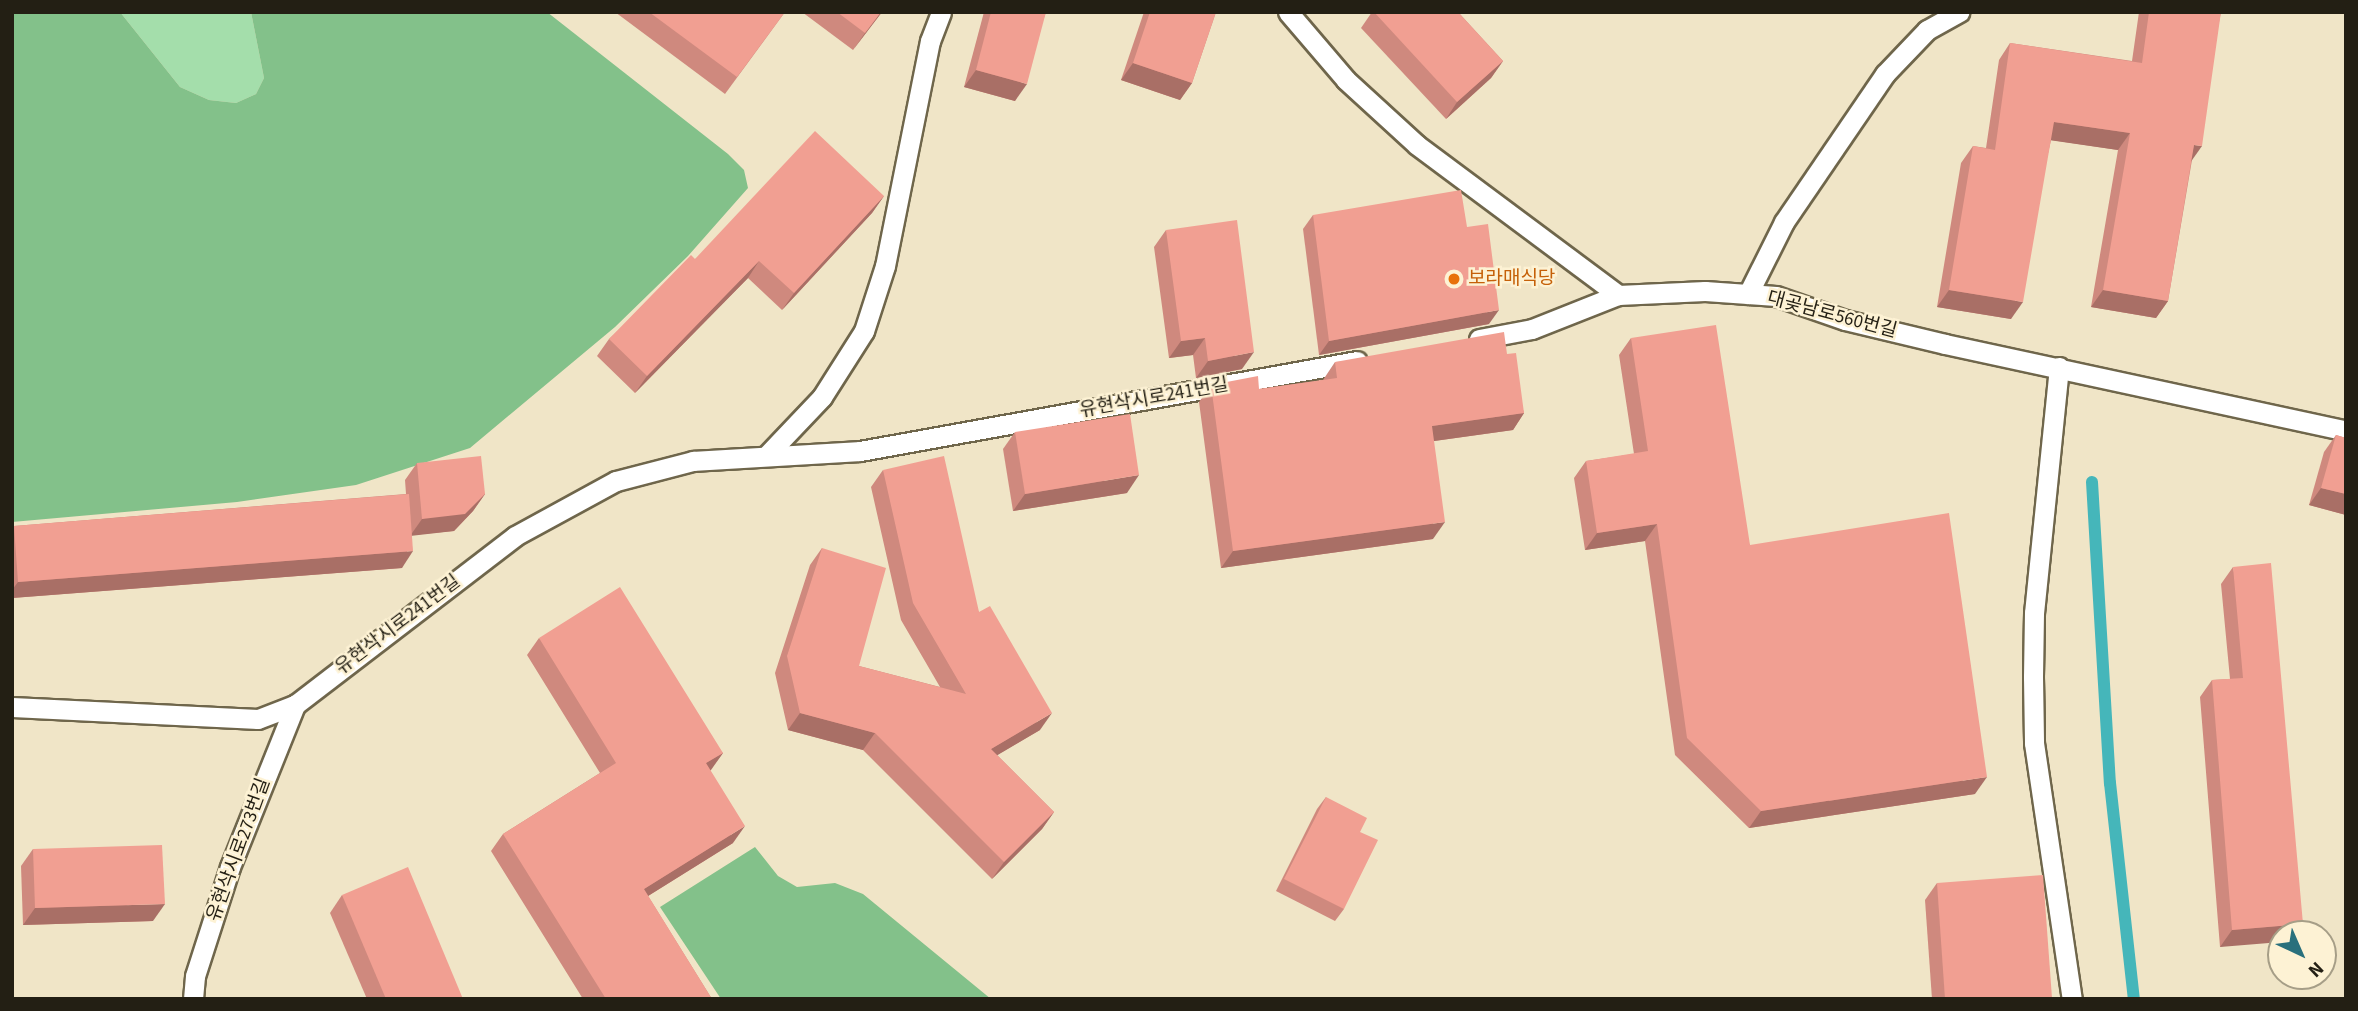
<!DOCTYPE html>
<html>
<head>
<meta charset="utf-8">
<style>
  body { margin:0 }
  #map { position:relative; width:2358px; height:1011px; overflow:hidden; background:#f0e5c7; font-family:"Source Sans 3","Noto Sans KR",sans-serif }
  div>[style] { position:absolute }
  .green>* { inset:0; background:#a4deab }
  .forest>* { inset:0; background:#83c18a }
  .stream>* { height:12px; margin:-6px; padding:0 6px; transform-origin:6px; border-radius:6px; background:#45b6ba }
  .roads { filter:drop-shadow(2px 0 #6f664b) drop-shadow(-2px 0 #6f664b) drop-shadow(0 2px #6f664b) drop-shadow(0 -2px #6f664b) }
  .lane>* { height:19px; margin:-9.5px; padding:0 9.5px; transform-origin:9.5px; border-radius:9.5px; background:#fff }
  .wall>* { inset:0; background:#cf897e }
  .shaded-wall>* { inset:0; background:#a96f66 }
  .building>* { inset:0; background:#f19f92 }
  .dots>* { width:19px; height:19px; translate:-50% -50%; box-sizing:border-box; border:4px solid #fdf2d4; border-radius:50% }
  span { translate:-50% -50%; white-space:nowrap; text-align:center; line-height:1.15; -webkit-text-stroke:5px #fdf2d4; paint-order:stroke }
  .food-label { font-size:19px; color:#c56008 }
  .left { translate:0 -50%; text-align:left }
  .street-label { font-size:19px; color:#231f14 }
  .frame { position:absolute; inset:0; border:14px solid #231f14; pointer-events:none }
  .north { position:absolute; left:2267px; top:920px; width:70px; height:70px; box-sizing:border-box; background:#fdf2d4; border:2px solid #a69e87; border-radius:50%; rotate:136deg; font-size:19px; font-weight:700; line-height:28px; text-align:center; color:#231f14 }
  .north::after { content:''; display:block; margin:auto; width:24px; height:32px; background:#29707c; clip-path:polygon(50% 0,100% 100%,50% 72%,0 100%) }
</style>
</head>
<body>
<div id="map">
  <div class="green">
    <i style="clip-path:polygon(120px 12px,251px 12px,264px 78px,256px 94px,236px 103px,209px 100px,180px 87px)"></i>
  </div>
  <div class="forest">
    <i style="clip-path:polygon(12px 12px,120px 12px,180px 87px,209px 100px,236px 103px,256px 94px,264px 78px,251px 12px,547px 12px,728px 154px,744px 170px,748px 188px,688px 256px,615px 327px,470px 448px,356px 485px,237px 502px,12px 522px)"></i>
    <i style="clip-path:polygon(755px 847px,778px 876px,797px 887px,835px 883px,863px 894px,991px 999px,721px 999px,660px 907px)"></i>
  </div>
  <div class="stream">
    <i style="left:2092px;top:482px;width:302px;rotate:86.6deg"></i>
    <i style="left:2110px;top:783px;width:217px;rotate:83.7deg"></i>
  </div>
  <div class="roads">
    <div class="lane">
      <i style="left:1288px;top:12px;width:89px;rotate:49.5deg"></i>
      <i style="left:1346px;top:80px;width:96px;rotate:42.5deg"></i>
      <i style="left:1417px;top:145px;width:251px;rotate:36.7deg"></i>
      <i style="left:1618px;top:295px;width:87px;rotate:-2.6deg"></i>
      <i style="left:1705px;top:291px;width:71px;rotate:4deg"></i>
      <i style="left:1776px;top:296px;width:73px;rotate:19.2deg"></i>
      <i style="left:1845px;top:320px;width:103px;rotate:13.5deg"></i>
      <i style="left:1945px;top:344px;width:410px;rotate:12.2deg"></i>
      <i style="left:1748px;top:294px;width:80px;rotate:-63.4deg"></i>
      <i style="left:1784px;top:222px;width:179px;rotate:-55.7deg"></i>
      <i style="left:1885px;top:74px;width:61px;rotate:-46.3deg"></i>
      <i style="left:1927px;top:30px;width:37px;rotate:-29deg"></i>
      <i style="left:1479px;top:339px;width:54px;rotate:-10.7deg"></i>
      <i style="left:1532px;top:329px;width:92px;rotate:-21.6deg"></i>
      <i style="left:2059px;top:367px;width:247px;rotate:95.8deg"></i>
      <i style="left:2034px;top:613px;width:64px;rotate:90.9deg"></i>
      <i style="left:2033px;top:677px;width:66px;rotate:89.1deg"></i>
      <i style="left:2034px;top:743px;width:259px;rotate:81.6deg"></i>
      <i style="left:767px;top:455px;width:80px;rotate:-46.5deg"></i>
      <i style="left:822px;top:397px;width:78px;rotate:-57.5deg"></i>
      <i style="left:864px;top:331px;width:68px;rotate:-72.1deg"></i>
      <i style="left:885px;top:266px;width:229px;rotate:-78.7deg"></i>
      <i style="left:930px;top:41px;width:31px;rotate:-69deg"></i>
      <i style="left:12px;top:707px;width:246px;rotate:2.8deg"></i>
      <i style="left:258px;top:719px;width:40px;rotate:-21deg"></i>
      <i style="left:295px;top:705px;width:277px;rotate:-37.5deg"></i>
      <i style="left:515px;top:536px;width:115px;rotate:-28.6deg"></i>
      <i style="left:616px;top:481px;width:80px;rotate:-14.6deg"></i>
      <i style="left:693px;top:461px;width:167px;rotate:-3.4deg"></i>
      <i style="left:860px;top:451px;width:505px;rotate:-10.26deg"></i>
      <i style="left:193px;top:999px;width:23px;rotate:-85deg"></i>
      <i style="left:195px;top:976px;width:114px;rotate:-72.2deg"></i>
      <i style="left:230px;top:867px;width:175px;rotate:-68.1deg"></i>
    </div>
  </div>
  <div class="wall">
    <i style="clip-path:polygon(615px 12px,785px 12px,725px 94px)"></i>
    <i style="clip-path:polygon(802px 12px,882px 12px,853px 50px)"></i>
    <i style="clip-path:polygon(984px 12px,1046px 12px,1015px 101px,964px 87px)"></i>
    <i style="clip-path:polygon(1144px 12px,1216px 12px,1192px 83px,1180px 100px,1121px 80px)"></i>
    <i style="clip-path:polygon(1372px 12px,1458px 12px,1503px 61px,1491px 78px,1446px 119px,1361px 28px)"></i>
    <i style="clip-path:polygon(2139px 12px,2221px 12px,2192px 160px,2168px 301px,2156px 318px,2091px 307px,2118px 150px,2051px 140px,2011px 319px,1937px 307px,1961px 163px,1973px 146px,1986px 148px,1999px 60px,2010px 43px,2132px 61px)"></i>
    <i style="clip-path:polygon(884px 196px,872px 213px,782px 310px,748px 278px,635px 393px,597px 356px,609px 339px,695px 259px)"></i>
    <i style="clip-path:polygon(1313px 215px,1467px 227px,1489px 324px,1319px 355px,1303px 229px)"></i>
    <i style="clip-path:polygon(1166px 230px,1242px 369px,1196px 378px,1193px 355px,1169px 358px,1154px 247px)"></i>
    <i style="clip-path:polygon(1631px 338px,1750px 545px,1975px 794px,1749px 828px,1675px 755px,1645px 541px,1585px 550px,1574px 478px,1586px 461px,1634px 454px,1619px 355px)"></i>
    <i style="clip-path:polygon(1507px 354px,1524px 413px,1513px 430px,1434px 441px,1433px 539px,1221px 568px,1199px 402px,1211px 385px,1259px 389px,1323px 380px,1335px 362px)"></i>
    <i style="clip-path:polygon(1015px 432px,1127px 493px,1013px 511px,1003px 449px)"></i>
    <i style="clip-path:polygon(2336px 435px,2346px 438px,2346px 515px,2309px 505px,2324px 452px)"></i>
    <i style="clip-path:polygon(417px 463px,485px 494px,473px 511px,454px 531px,412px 535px,402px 568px,12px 598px,12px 528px,14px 526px,406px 494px,405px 480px)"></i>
    <i style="clip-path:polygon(883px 470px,979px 612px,1040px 730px,997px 755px,1054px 812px,1042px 829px,992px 879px,863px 750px,788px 730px,775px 673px,810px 565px,822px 548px,859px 666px,940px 687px,901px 620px,871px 487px)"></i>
    <i style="clip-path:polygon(2233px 567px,2303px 924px,2220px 947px,2200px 697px,2212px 680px,2230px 679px,2221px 584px)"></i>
    <i style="clip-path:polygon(539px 638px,723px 753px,710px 770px,733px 843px,648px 896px,712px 999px,583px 999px,491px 851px,503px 834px,600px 773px,527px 655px)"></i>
    <i style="clip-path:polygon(1326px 797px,1344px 909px,1335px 921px,1276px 891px,1317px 809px)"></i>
    <i style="clip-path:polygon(33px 849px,153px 921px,23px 925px,21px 866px)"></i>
    <i style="clip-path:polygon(1937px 883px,2051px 999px,1932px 999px,1925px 900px)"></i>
    <i style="clip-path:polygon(342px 895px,463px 999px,367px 999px,330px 913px)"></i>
  </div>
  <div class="shaded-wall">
    <i style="clip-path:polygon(881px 12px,882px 12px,853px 50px,865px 33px)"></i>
    <i style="clip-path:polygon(1503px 61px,1491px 78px,1446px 119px,1457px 102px)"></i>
    <i style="clip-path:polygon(1133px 63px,1192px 83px,1180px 100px,1121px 80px)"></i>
    <i style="clip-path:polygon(976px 70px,1027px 84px,1015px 101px,964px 87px)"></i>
    <i style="clip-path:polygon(2054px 122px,2130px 133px,2118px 150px,2042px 139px)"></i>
    <i style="clip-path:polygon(2194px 145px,2202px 146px,2190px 163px)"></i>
    <i style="clip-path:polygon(884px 196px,872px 213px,782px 310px,794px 293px)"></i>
    <i style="clip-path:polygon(759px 261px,748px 278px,635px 393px,647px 376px)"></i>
    <i style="clip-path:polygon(1949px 290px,2023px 302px,2011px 319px,1937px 307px)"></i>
    <i style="clip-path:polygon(2103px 290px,2168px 301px,2156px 318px,2091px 307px)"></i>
    <i style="clip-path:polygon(1499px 310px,1489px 324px,1319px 355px,1329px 341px)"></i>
    <i style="clip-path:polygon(1205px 338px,1193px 355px,1169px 358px,1181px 341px)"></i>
    <i style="clip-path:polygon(1254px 352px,1242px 369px,1196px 378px,1208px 361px)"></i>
    <i style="clip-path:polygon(1524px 413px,1513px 430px,1420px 443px,1432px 426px)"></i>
    <i style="clip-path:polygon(1139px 475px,1127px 493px,1013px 511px,1025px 494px)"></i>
    <i style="clip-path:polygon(2321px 488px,2346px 494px,2346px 515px,2309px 505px)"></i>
    <i style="clip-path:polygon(485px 494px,473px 511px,454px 531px,410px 536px,422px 519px)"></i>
    <i style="clip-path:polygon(1445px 522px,1433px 539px,1221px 568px,1233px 551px)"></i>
    <i style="clip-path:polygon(1657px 524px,1645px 541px,1585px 550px,1597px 533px)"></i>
    <i style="clip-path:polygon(413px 551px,402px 568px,12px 598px,12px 590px,18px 582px)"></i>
    <i style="clip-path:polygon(800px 713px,875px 733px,863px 750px,788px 730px)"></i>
    <i style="clip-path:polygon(1052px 713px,1040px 730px,979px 766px,991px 749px)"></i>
    <i style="clip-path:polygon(723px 753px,711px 770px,694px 781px,706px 763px)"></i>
    <i style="clip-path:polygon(1987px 777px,1975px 794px,1749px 828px,1761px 811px)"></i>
    <i style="clip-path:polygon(1054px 812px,1042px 829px,992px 879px,1004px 862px)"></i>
    <i style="clip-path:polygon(745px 826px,733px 843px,632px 906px,644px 889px)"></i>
    <i style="clip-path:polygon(165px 904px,153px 921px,23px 925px,35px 908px)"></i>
    <i style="clip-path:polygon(2303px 924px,2296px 934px,2281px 934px,2281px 942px,2220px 947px,2232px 930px)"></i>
  </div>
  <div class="building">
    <i style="clip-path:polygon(649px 12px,785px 12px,737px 77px)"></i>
    <i style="clip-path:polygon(837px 12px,881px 12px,865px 33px)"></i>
    <i style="clip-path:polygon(991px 12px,1046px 12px,1027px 84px,976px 70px)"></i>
    <i style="clip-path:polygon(1150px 12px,1216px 12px,1192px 83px,1133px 63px)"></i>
    <i style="clip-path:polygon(1374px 12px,1458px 12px,1503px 61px,1457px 102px)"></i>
    <i style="clip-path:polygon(2149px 12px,2221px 12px,2202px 146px,2194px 145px,2168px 301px,2103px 290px,2130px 133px,2054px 122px,2023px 302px,1949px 290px,1973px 146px,1995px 150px,2010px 43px,2142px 63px)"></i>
    <i style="clip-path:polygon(815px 131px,884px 196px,794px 293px,759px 261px,647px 376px,609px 339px,691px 255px,695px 259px)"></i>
    <i style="clip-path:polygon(1461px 190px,1467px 227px,1488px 224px,1499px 310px,1329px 341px,1313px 215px)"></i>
    <i style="clip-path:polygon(1237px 220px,1254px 352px,1208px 361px,1205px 338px,1181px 341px,1166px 230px)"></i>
    <i style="clip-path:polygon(1716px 325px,1750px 545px,1949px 513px,1987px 777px,1761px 811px,1687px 738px,1657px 524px,1597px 533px,1586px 461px,1648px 451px,1631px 338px)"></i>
    <i style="clip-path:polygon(1504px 332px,1507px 354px,1516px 353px,1524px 413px,1432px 426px,1445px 522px,1233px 551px,1211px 385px,1258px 376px,1259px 389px,1337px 378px,1335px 362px)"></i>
    <i style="clip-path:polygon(1130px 414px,1139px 475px,1025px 494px,1015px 432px)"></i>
    <i style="clip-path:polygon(2336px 435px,2346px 438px,2346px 494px,2321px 488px)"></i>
    <i style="clip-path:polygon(481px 456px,485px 494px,465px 514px,422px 519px,417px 463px)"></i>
    <i style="clip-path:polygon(944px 456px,979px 612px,990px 606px,1052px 713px,991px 749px,1054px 812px,1004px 862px,875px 733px,800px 713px,787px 656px,822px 548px,886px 568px,859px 666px,966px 694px,913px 603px,883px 470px)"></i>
    <i style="clip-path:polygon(409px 494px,413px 551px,18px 582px,14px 526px)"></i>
    <i style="clip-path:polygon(2271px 563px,2303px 924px,2232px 930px,2212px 680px,2243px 678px,2233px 567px)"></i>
    <i style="clip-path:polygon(620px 587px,723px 753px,706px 763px,745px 826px,644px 889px,712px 999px,606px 999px,503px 834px,616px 763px,539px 638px)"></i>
    <i style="clip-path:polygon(1326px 797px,1367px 818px,1360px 832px,1378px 840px,1344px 909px,1284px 879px)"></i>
    <i style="clip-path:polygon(162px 845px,165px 904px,35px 908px,33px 849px)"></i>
    <i style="clip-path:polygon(408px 867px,463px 999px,386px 999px,342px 895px)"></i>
    <i style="clip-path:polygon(2043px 875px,2052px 998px,1945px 999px,1937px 883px)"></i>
  </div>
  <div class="dots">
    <i style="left:1454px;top:279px;background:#e8710a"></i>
  </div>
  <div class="food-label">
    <span class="left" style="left:1468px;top:279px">보라매식당</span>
  </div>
  <div class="street-label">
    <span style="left:1832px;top:315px;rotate:15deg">대곶남로560번길</span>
    <span style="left:1154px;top:398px;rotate:-10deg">유현삭시로241번길</span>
    <span style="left:398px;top:625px;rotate:-37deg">유현삭시로241번길</span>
    <span style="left:239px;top:850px;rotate:-70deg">유현삭시로273번길</span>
  </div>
  <div class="frame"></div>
  <div class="north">N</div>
</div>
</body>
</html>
